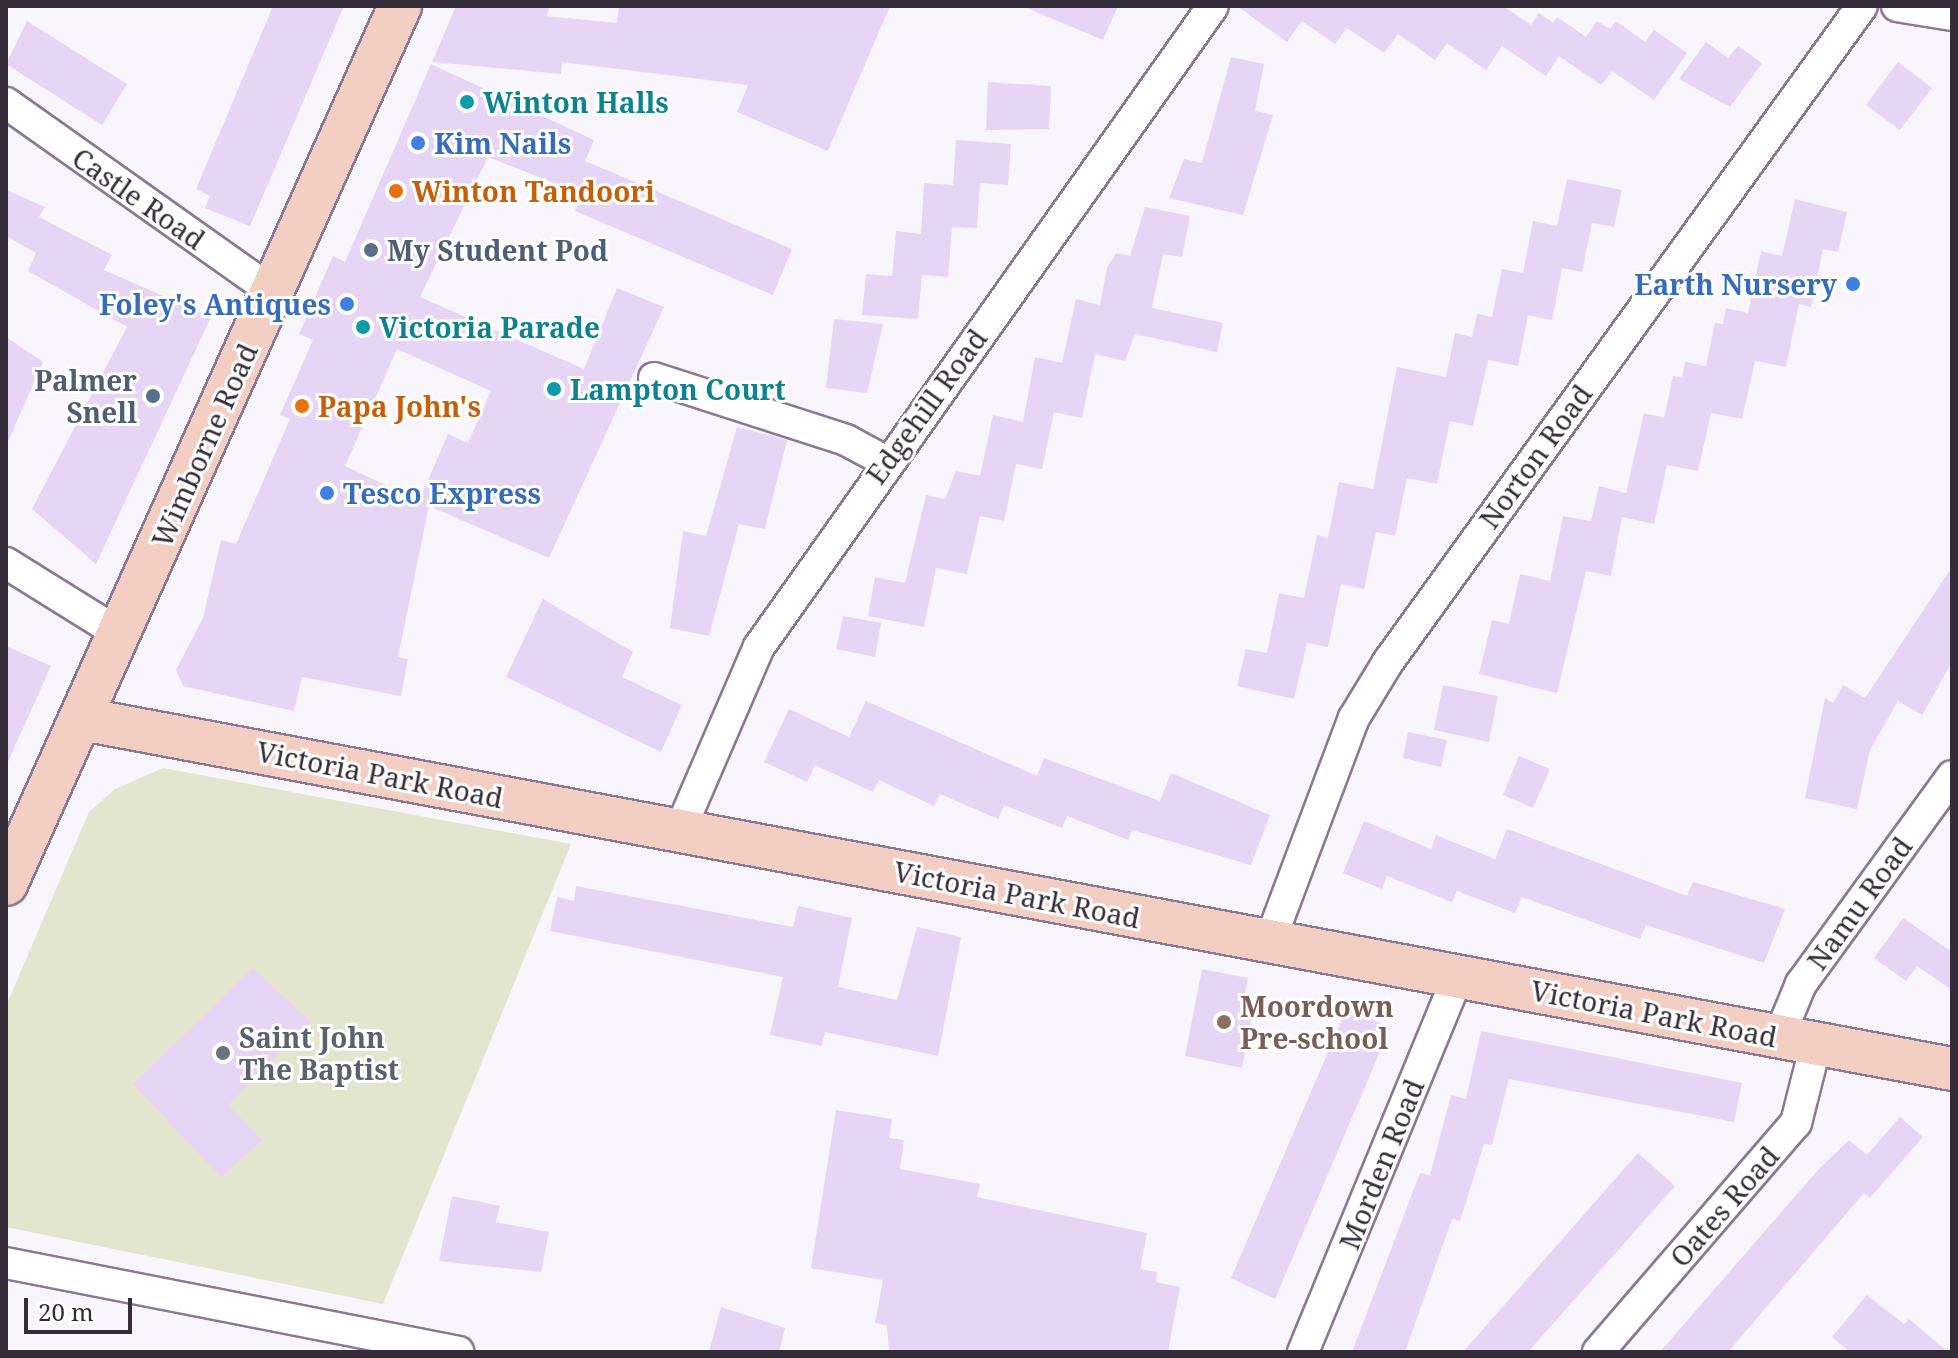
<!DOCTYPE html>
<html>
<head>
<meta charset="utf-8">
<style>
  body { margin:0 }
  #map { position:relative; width:1958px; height:1358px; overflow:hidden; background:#f9f5fc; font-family:"Noto Serif",serif }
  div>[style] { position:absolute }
  .green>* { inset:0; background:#e2e6ce }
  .building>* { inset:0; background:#e7d5f5 }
  .roads { filter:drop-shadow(2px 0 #897896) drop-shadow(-2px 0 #897896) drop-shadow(0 2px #897896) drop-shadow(0 -2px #897896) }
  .street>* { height:30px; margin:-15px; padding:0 15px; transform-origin:15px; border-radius:15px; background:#fff }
  .secondary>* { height:42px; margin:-21px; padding:0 21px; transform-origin:21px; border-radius:21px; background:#f3cec2 }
  .dots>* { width:22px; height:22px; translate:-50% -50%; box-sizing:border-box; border:4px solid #fff; border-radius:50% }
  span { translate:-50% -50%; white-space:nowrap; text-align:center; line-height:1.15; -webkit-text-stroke:6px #fff; paint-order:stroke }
  .culture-label { font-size:28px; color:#0d838f; font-weight:700 }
  .left { translate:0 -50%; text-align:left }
  .shop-label { font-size:28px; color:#366cbe; font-weight:700 }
  .right { translate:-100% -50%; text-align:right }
  .food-label { font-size:28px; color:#c56008; font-weight:700 }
  .street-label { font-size:28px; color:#342c39 }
  .service-label { font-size:28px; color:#4e5e75; font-weight:700 }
  .education-label { font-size:28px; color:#785e54; font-weight:700 }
  .worship-label { font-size:28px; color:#5b616d; font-weight:700 }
  .frame { position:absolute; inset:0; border:8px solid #342c39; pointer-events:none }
  .scale { position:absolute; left:24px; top:1298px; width:108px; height:36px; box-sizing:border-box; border:4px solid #342c39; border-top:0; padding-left:10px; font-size:24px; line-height:28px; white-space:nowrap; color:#342c39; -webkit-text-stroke:6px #fff; paint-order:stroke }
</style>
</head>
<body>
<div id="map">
  <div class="green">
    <i style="clip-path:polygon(163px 768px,571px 844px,383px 1304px,6px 1227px,6px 1006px,89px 812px,115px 789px)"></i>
  </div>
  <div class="building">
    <i style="clip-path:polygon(273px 6px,344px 6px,250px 226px,205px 208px,210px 196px,196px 189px)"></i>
    <i style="clip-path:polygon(456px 6px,550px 6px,546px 16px,617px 23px,619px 6px,890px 6px,828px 151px,737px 112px,748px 85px,562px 62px,561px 74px,432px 62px)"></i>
    <i style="clip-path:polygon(1022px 6px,1118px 6px,1103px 40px)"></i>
    <i style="clip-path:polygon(1237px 6px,1503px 6px,1531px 25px,1539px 13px,1553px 23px,1557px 17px,1586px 37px,1597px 21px,1610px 29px,1616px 21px,1645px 42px,1654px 30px,1687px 53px,1654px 100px,1612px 71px,1601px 85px,1559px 56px,1546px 76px,1502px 46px,1486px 70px,1447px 43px,1435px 60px,1398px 34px,1384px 53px,1347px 28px,1335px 44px,1302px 21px,1287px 42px)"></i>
    <i style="clip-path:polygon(27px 21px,127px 84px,102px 125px,6px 64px)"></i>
    <i style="clip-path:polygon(1706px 42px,1728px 58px,1738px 46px,1762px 63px,1730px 107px,1679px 79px)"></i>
    <i style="clip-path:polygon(1231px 57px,1264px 64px,1255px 111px,1273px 115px,1243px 215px,1169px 198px,1184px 159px,1202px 163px)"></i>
    <i style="clip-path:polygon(1898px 62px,1932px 88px,1900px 130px,1866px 105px)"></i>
    <i style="clip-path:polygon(evenodd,431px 64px,594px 140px,585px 161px,792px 249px,773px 295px,575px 211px,582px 194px,488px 157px,420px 297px,584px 369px,617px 288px,664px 307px,549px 558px,429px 506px,398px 657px,408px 659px,401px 696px,302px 677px,294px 711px,183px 686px,176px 670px,203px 618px,221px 540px,236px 544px,290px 419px,280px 415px,313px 340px,299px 334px,333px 256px,345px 262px,431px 64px,397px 349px,491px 391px,468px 443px,448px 434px,419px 501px,345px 466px,397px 349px)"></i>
    <i style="clip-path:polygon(988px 82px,1051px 86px,1049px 129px,986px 130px)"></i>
    <i style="clip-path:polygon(956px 140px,1011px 144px,1008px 185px,980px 183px,977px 228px,952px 227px,948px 277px,922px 275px,918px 319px,862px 315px,866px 274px,892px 276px,896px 231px,921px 234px,924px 183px,953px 185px)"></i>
    <i style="clip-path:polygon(1567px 179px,1622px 190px,1614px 227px,1592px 223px,1582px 272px,1562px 268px,1552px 320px,1528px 315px,1518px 366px,1488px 360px,1473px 426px,1450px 421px,1437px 484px,1407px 478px,1395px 536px,1376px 532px,1364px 589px,1341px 584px,1328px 647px,1307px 643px,1294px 699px,1237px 686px,1246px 649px,1267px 653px,1279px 593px,1304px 598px,1317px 535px,1328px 538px,1339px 482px,1373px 489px,1397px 367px,1446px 377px,1455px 333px,1472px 337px,1477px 314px,1492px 317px,1502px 269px,1523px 273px,1533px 221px,1557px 226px)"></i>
    <i style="clip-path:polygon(6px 190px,45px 207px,39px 217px,112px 255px,104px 270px,211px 317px,96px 564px,32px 509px,127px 327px,28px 271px,36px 253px,6px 236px)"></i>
    <i style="clip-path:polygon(1795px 199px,1847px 212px,1838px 252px,1823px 249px,1811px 307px,1799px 304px,1786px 367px,1755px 361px,1742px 419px,1711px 413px,1698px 471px,1667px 465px,1654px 524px,1622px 517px,1611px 576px,1586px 571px,1557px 693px,1479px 674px,1492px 620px,1509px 624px,1520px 574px,1550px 581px,1563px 516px,1591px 521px,1599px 486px,1626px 493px,1644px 413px,1664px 418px,1673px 376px,1682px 378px,1685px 362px,1706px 366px,1715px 323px,1723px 324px,1726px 308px,1748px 313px,1761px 251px,1782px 256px)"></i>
    <i style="clip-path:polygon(1145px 207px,1190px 216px,1182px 257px,1163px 254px,1152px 308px,1223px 323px,1217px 352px,1135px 334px,1125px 361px,1095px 354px,1082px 418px,1054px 412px,1042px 469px,1016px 464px,1004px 521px,980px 516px,967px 574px,936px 568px,924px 627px,868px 616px,875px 577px,905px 583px,926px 495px,945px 499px,956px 471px,980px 476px,993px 415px,1023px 422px,1035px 357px,1062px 363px,1076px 299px,1100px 305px,1107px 268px,1116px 253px,1130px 256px)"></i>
    <i style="clip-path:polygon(834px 319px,883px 324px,867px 393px,826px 388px)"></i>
    <i style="clip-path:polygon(6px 337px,43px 362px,6px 446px)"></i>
    <i style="clip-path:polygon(737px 427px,787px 440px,765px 529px,739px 524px,709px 636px,670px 628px,683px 531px,706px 536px)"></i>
    <i style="clip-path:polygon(1952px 567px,1952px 662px,1922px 715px,1898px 701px,1870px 750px,1857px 809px,1805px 798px,1825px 698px,1833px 703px,1843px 685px,1865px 698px)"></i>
    <i style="clip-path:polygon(543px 599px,633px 652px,622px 677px,682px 705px,661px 752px,506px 677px)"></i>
    <i style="clip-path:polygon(843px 616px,881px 623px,875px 657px,836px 649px)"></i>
    <i style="clip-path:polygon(6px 646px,51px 666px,6px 766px)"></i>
    <i style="clip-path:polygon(1443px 685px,1498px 696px,1489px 742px,1434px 730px)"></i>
    <i style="clip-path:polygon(866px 701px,1037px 776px,1044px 758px,1160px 801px,1171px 773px,1270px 815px,1251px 865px,1132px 830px,1128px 840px,1067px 816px,1062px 828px,1004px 805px,998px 819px,940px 794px,934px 806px,879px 780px,873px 792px,815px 765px,807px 782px,764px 762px,789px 709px,849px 737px)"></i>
    <i style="clip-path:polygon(1408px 732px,1447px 740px,1441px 767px,1403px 758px)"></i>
    <i style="clip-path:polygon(1519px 756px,1550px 769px,1533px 808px,1503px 795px)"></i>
    <i style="clip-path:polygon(1364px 821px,1431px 849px,1436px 835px,1495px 859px,1507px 829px,1687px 896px,1693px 882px,1785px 909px,1764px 963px,1646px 925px,1640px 939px,1522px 897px,1515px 913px,1457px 891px,1452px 902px,1387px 876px,1382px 889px,1343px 873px)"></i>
    <i style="clip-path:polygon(576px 886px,793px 927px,798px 906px,852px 918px,838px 987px,897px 1000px,917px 927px,961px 937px,938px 1056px,825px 1032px,822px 1046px,770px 1035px,783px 977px,550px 931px,557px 897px,574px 901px)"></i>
    <i style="clip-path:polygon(1903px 918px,1952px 952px,1952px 990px,1917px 966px,1906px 981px,1874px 958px)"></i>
    <i style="clip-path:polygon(253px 968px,311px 1022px,228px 1105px,262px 1140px,221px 1177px,133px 1084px)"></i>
    <i style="clip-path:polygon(1202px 969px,1248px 978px,1241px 1012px,1252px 1014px,1242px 1068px,1185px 1056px)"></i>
    <i style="clip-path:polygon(1347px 1008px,1390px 1028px,1275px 1299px,1231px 1278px)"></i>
    <i style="clip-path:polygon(1481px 1031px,1742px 1083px,1734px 1122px,1509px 1079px,1492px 1145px,1484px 1144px,1460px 1221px,1452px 1219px,1405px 1352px,1352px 1352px,1420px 1173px,1430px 1175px,1451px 1095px,1466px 1099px)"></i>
    <i style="clip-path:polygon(836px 1110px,892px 1119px,889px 1138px,904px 1140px,900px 1169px,980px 1184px,977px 1197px,1147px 1233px,1140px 1269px,1157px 1272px,1156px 1282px,1180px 1287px,1168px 1352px,889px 1352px,887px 1326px,875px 1323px,883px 1280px,811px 1268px)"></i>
    <i style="clip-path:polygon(1900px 1117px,1923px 1137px,1870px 1198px,1864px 1193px,1728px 1352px,1660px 1352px,1817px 1171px,1849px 1140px,1867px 1155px)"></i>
    <i style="clip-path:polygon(1638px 1153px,1675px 1186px,1528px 1352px,1463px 1352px)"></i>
    <i style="clip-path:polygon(452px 1196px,500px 1206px,496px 1222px,549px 1232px,541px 1272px,439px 1261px)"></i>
    <i style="clip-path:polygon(1867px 1295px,1904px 1324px,1909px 1319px,1948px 1352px,1850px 1352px,1832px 1337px)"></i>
    <i style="clip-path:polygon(721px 1307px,785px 1328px,779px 1352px,709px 1352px)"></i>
  </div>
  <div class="roads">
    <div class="street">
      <i style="left:1897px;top:6px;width:56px;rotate:9.3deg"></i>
      <i style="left:6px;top:103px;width:327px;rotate:35.3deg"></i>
      <i style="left:654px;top:378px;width:202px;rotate:17.9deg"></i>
      <i style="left:846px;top:440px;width:44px;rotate:28.3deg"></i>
      <i style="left:6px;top:563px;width:134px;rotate:31.9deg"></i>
      <i style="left:680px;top:830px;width:199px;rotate:-66.7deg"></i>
      <i style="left:759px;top:647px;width:785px;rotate:-54.69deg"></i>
      <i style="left:1270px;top:941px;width:238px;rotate:-69.4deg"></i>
      <i style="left:1354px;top:718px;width:66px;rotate:-58.7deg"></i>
      <i style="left:1388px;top:662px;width:809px;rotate:-54.15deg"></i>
      <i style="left:1779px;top:1037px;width:57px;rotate:-67.5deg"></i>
      <i style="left:1801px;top:984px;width:257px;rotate:-54deg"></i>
      <i style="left:6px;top:1263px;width:461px;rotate:11.1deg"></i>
      <i style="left:1303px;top:1352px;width:407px;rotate:-67.6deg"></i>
      <i style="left:1598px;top:1352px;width:303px;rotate:-49.2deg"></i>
      <i style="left:1796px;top:1123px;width:81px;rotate:-75.8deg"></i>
    </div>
    <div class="secondary">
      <i style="left:82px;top:719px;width:1902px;rotate:10.6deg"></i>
      <i style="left:6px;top:884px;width:962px;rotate:-65.83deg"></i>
    </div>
  </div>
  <div class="dots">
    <i style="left:467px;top:102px;background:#0f9aa8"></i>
    <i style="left:418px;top:143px;background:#3f7fe0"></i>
    <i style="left:396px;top:191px;background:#e8710a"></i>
    <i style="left:371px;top:250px;background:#5c6f8a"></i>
    <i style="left:1853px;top:284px;background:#3f7fe0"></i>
    <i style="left:347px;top:304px;background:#3f7fe0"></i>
    <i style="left:363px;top:327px;background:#0f9aa8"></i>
    <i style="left:554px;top:389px;background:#0f9aa8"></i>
    <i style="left:153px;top:396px;background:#5c6f8a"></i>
    <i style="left:302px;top:406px;background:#e8710a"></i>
    <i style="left:327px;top:493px;background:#3f7fe0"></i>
    <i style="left:1224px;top:1022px;background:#8d6e63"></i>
    <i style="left:223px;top:1053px;background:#6b7280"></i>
  </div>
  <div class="culture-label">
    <span class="left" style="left:483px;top:102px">Winton Halls</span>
    <span class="left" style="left:379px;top:327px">Victoria Parade</span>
    <span class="left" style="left:570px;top:389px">Lampton Court</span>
  </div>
  <div class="shop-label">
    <span class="left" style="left:434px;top:143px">Kim Nails</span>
    <span class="right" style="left:1837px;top:284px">Earth Nursery</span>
    <span class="right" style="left:331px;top:304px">Foley's Antiques</span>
    <span class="left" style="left:343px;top:493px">Tesco Express</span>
  </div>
  <div class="food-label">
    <span class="left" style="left:412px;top:191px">Winton Tandoori</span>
    <span class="left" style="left:318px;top:406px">Papa John's</span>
  </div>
  <div class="street-label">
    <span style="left:139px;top:198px;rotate:35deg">Castle Road</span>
    <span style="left:926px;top:406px;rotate:-54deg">Edgehill Road</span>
    <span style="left:204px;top:445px;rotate:-66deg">Wimborne Road</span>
    <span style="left:1535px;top:456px;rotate:-54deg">Norton Road</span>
    <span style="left:380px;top:774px;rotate:11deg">Victoria Park Road</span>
    <span style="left:1017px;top:894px;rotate:11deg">Victoria Park Road</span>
    <span style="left:1859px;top:903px;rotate:-54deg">Namu Road</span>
    <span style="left:1654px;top:1013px;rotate:11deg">Victoria Park Road</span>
    <span style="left:1381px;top:1164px;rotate:-68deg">Morden Road</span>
    <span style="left:1724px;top:1206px;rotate:-49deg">Oates Road</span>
  </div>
  <div class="service-label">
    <span class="left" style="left:387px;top:250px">My Student Pod</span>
    <span class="right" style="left:137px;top:396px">Palmer<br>Snell</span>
  </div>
  <div class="education-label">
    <span class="left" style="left:1240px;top:1022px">Moordown<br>Pre-school</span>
  </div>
  <div class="worship-label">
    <span class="left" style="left:239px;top:1053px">Saint John<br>The Baptist</span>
  </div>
  <div class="frame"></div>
  <div class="scale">20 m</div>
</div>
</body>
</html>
